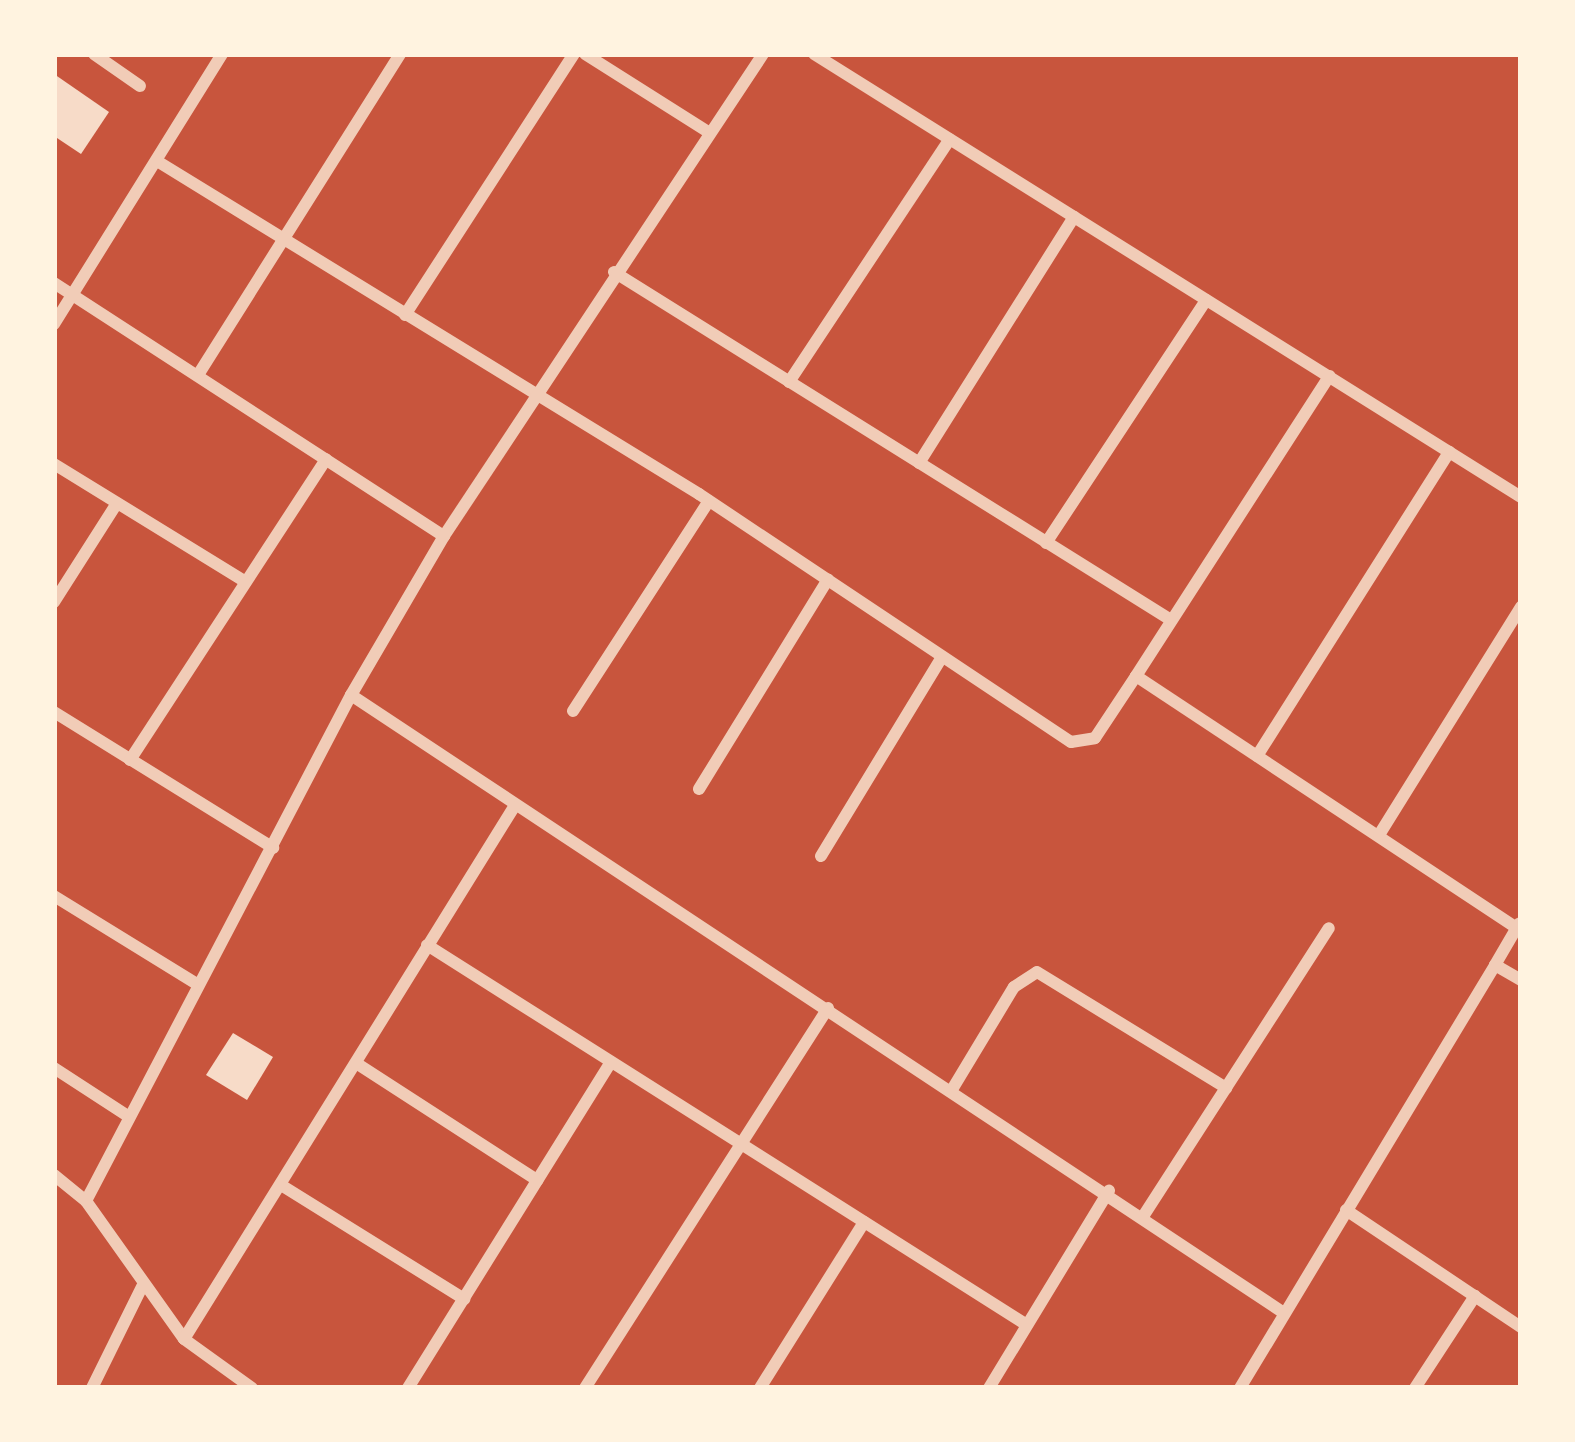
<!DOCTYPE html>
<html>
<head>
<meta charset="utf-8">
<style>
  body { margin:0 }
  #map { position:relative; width:1575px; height:1442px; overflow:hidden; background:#c8553d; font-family:"Alegreya Sans",sans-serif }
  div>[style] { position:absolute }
  .building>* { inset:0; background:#f7dbc8 }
  .minor>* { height:12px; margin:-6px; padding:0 6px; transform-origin:6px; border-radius:6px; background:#f1ccb7 }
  span { translate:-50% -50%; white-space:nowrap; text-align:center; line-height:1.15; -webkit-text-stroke:10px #fff3e0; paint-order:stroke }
  .frame { position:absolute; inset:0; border:57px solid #fff3e0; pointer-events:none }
</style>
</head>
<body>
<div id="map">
  <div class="building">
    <i style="clip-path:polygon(54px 74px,109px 112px,81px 154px,54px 136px)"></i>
    <i style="clip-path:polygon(233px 1033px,273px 1057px,247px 1100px,206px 1075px)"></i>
  </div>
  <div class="minor">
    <i style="left:94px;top:54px;width:56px;rotate:34.8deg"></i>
    <i style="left:585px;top:54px;width:144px;rotate:32.3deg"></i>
    <i style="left:814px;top:54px;width:834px;rotate:32.07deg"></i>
    <i style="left:157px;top:161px;width:636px;rotate:31.57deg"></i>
    <i style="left:699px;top:494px;width:447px;rotate:33.7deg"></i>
    <i style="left:1071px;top:742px;width:24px;rotate:-9deg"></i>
    <i style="left:1095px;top:738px;width:74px;rotate:-56.5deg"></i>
    <i style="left:1136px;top:676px;width:457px;rotate:33.5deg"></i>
    <i style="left:614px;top:272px;width:657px;rotate:32deg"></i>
    <i style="left:54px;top:283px;width:465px;rotate:33deg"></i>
    <i style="left:444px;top:536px;width:184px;rotate:120.3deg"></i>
    <i style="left:351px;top:695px;width:571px;rotate:117.64deg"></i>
    <i style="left:405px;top:315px;width:311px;rotate:-57.1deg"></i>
    <i style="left:54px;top:324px;width:318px;rotate:-58.1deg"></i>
    <i style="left:198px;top:375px;width:379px;rotate:-57.8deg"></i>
    <i style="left:789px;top:382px;width:291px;rotate:-56.5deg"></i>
    <i style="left:919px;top:463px;width:291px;rotate:-57.8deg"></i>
    <i style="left:54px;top:464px;width:225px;rotate:31.6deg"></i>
    <i style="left:444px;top:536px;width:578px;rotate:-56.5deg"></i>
    <i style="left:1046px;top:543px;width:291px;rotate:-56.6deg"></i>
    <i style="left:54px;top:602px;width:117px;rotate:-57.5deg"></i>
    <i style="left:1136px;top:676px;width:357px;rotate:-57.2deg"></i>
    <i style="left:351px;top:695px;width:1119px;rotate:33.52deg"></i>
    <i style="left:573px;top:711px;width:250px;rotate:-57.1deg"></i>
    <i style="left:54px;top:712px;width:258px;rotate:31.8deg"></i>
    <i style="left:1257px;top:756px;width:360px;rotate:-57.7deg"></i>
    <i style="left:130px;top:760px;width:359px;rotate:-56.9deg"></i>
    <i style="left:699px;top:789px;width:246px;rotate:-58.4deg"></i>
    <i style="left:1379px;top:835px;width:269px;rotate:-58.1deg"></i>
    <i style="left:821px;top:856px;width:233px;rotate:-58.7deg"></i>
    <i style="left:54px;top:896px;width:168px;rotate:31.6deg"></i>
    <i style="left:427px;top:945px;width:710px;rotate:32.35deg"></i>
    <i style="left:1495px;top:965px;width:48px;rotate:-59.7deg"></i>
    <i style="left:356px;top:1063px;width:216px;rotate:32.9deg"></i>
    <i style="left:54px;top:1068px;width:88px;rotate:33deg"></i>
    <i style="left:953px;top:1088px;width:118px;rotate:-58.9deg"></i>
    <i style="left:1014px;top:987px;width:27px;rotate:-33deg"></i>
    <i style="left:1037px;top:972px;width:222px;rotate:31.5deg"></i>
    <i style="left:54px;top:1175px;width:41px;rotate:39.1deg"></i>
    <i style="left:86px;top:1201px;width:169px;rotate:54.6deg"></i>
    <i style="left:184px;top:1339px;width:84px;rotate:35.8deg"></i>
    <i style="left:281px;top:1185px;width:216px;rotate:31.9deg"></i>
    <i style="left:1346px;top:1210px;width:211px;rotate:33.8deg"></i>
    <i style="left:1144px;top:1215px;width:341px;rotate:-57.2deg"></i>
    <i style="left:184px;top:1339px;width:626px;rotate:-58.19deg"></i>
    <i style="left:92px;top:1388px;width:113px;rotate:-63.7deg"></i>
    <i style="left:408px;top:1388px;width:384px;rotate:-58.1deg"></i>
    <i style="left:585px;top:1388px;width:451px;rotate:-57.4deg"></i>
    <i style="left:760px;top:1388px;width:196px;rotate:-57.9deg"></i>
    <i style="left:989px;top:1388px;width:231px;rotate:-58.7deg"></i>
    <i style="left:1240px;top:1388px;width:494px;rotate:-58.9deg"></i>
    <i style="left:1495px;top:965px;width:30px;rotate:30deg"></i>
    <i style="left:1415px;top:1388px;width:110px;rotate:-56.9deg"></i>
  </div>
  <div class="frame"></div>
</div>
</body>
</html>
